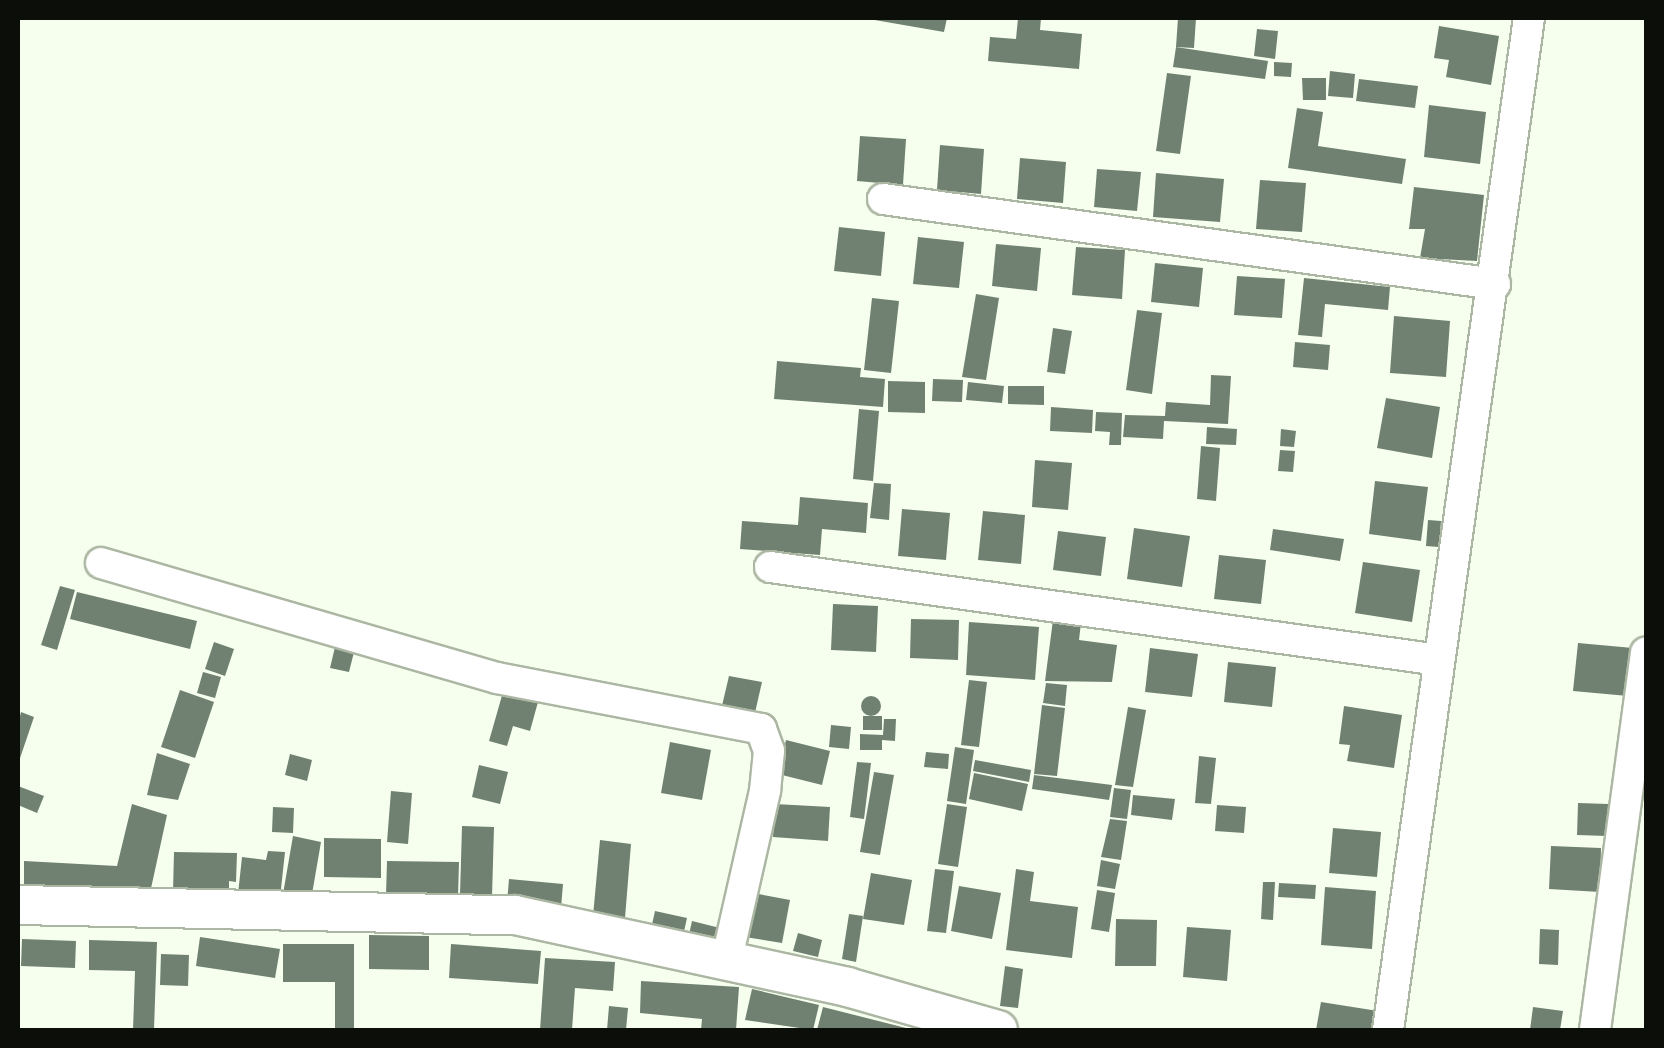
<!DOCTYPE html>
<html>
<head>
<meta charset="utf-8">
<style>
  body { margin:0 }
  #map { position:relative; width:1664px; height:1048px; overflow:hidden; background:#f6ffee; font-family:"Exo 2",sans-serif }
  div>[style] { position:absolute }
  .building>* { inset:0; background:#708172 }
  .round { border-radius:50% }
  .roads { filter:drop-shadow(2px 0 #acb7a3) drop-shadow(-2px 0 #acb7a3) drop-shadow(0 2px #acb7a3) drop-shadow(0 -2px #acb7a3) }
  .minor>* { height:30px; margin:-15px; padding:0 15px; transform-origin:15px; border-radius:15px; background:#fff }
  .tertiary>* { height:38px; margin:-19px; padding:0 19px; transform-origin:19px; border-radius:19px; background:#fff }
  span { translate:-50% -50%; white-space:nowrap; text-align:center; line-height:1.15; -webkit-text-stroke:8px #fff; paint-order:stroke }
  .frame { position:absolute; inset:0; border:20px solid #0c0f09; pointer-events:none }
</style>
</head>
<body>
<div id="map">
  <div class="building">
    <i style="clip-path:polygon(863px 18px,947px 18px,944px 32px)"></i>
    <i style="clip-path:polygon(1018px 18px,1041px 18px,1040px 30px,1082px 34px,1079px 69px,988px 61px,990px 37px,1016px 39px)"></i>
    <i style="clip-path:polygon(1178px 18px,1196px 18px,1194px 48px,1176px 47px)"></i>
    <i style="clip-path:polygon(1439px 26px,1499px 36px,1491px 85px,1446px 77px,1449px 60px,1434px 58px)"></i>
    <i style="clip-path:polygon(1257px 29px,1278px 31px,1275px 59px,1254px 56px)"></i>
    <i style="clip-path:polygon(1176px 47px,1268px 61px,1265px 79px,1173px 67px)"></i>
    <i style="clip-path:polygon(1274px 62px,1292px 63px,1291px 77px,1274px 76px)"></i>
    <i style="clip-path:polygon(1330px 71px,1355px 74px,1353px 98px,1328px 96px)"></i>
    <i style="clip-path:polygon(1167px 73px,1191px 76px,1180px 154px,1156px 151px)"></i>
    <i style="clip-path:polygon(1302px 78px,1326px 78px,1326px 100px,1303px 100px)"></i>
    <i style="clip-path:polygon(1359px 79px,1418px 86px,1415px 108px,1356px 101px)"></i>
    <i style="clip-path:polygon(1429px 105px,1486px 112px,1480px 164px,1424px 157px)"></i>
    <i style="clip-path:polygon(1297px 108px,1323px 112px,1318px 146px,1406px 159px,1402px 184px,1288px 168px)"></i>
    <i style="clip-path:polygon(860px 136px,906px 139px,903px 185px,857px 181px)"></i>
    <i style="clip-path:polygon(940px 145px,984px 149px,981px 194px,937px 190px)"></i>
    <i style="clip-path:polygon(1020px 158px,1066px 162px,1063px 203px,1017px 199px)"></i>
    <i style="clip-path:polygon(1097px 169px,1141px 172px,1137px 211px,1094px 207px)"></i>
    <i style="clip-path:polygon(1156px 173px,1224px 179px,1220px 222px,1153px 217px)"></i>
    <i style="clip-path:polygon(1260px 180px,1306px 183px,1302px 232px,1256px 229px)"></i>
    <i style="clip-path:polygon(1414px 187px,1484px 195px,1477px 261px,1420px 258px,1425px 229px,1409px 229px)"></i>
    <i style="clip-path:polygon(839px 227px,885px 232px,881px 276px,834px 271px)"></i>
    <i style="clip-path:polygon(918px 237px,964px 242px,959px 288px,913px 284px)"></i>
    <i style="clip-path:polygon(996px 244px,1041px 248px,1037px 291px,992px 286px)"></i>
    <i style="clip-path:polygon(1076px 247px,1125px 250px,1122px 299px,1072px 295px)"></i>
    <i style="clip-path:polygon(1155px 263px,1203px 268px,1199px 307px,1151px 302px)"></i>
    <i style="clip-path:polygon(1237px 276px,1285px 279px,1282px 318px,1234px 315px)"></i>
    <i style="clip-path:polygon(1304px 278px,1390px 287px,1388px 310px,1325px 304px,1322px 337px,1298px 335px)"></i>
    <i style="clip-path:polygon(976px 294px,999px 298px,986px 380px,962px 377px)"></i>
    <i style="clip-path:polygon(872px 298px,899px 301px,891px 373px,864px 370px)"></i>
    <i style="clip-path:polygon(1137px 310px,1162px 313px,1152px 394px,1126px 390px)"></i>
    <i style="clip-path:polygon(1394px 316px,1450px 321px,1446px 377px,1390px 373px)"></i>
    <i style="clip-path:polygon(1053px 328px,1072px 331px,1065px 374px,1047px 372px)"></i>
    <i style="clip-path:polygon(1295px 342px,1330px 345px,1328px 370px,1293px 367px)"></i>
    <i style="clip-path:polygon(777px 361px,861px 368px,860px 377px,885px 379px,883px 407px,774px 399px)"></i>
    <i style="clip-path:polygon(1211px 375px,1231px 376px,1228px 424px,1164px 421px,1163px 439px,1123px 437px,1125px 415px,1165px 416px,1166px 402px,1210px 405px)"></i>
    <i style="clip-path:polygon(933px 379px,963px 380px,962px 402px,932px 401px)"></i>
    <i style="clip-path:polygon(888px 381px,925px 382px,925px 413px,888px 412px)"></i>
    <i style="clip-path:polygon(968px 382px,1004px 386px,1002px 403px,966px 400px)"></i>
    <i style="clip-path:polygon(1008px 386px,1044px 386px,1044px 405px,1008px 404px)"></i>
    <i style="clip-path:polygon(1386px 398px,1440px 407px,1432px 458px,1377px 448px)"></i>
    <i style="clip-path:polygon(1051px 407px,1093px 410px,1092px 433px,1050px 431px)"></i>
    <i style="clip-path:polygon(859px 409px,879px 411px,873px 481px,853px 479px)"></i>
    <i style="clip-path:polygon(1096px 412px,1122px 413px,1121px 445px,1109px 445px,1110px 432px,1095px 431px)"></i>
    <i style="clip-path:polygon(1207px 427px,1237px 429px,1236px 445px,1206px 444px)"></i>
    <i style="clip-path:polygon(1281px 429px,1296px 431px,1294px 447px,1280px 446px)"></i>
    <i style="clip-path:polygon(1201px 446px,1220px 448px,1216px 501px,1197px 499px)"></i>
    <i style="clip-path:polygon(1280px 450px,1295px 451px,1293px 472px,1278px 471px)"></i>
    <i style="clip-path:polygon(1035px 460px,1072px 463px,1068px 510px,1032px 507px)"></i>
    <i style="clip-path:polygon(1375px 481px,1428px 487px,1421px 541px,1369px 534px)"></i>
    <i style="clip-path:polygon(874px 483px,891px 484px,889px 520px,870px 518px)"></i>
    <i style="clip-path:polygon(800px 497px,868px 503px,866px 533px,822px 529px,820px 555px,740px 549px,742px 521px,798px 525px)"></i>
    <i style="clip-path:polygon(902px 509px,950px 513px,946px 560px,898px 556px)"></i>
    <i style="clip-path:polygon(983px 511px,1025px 515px,1021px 564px,978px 560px)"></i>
    <i style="clip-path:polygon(1428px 520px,1441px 521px,1439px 547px,1426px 546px)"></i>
    <i style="clip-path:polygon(1134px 528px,1190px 536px,1182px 587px,1127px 579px)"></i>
    <i style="clip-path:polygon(1273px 529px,1344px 539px,1340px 561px,1270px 550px)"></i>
    <i style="clip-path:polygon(1058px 531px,1106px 537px,1101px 576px,1053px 570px)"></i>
    <i style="clip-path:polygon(1219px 555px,1266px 560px,1261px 604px,1214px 599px)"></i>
    <i style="clip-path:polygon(1363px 562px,1420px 570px,1412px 622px,1355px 613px)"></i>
    <i style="clip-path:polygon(60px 586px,75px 590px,57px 650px,41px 645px)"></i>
    <i style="clip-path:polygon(77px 592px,197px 621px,190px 649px,70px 619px)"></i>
    <i style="clip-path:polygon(833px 604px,878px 606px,876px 652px,831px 650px)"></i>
    <i style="clip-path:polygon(911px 619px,959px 620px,958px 660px,910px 658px)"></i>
    <i style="clip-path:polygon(1053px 620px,1081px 623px,1079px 640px,1117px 645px,1112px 682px,1045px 681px)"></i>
    <i style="clip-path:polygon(969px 622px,1039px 627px,1035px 680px,966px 675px)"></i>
    <i style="clip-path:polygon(214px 642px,234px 649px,225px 676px,205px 669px)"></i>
    <i style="clip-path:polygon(1578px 643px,1633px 648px,1628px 696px,1573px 691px)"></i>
    <i style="clip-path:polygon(335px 647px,354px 652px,349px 672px,330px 668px)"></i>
    <i style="clip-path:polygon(1150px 648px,1198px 654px,1192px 697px,1145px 692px)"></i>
    <i style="clip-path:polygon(1228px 662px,1276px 667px,1272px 707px,1224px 702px)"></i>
    <i style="clip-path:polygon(203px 672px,221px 677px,215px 698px,197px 693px)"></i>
    <i style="clip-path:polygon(729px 676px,762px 682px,754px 717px,721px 710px)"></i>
    <i style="clip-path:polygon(969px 680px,987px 682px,979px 747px,961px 745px)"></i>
    <i style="clip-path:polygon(1046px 683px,1067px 685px,1065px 706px,1043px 703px)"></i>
    <i style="clip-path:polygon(180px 690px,214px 702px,195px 758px,161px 747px)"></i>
    <i style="clip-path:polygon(503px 692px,538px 702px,530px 731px,513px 726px,507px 746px,489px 741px)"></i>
    <i class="round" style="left:861px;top:696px;width:20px;height:20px"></i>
    <i style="clip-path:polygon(1042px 705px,1065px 708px,1057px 776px,1034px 774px)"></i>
    <i style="clip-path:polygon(1344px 706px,1402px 715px,1394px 768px,1347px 761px,1350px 745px,1339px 744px)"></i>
    <i style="clip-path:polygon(1128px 707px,1146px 710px,1133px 787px,1115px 785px)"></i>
    <i style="clip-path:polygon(21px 712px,34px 717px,18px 764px,18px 724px)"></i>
    <i style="clip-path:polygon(863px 716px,882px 716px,882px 730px,863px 730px)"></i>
    <i style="clip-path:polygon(884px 719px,896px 719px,895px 741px,882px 740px,882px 750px,860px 750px,860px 734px,883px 735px)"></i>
    <i style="clip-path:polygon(831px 725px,851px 727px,849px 749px,829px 747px)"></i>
    <i style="clip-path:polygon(786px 740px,830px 751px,822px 785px,778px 774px)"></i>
    <i style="clip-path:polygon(670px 742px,711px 750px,702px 800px,661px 793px)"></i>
    <i style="clip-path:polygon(955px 747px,974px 750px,966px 804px,947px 801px)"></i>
    <i style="clip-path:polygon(926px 752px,949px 754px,948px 769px,924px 767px)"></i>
    <i style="clip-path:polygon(157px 753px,190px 764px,178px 800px,147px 795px)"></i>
    <i style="clip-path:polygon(290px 754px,312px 760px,307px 781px,285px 775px)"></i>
    <i style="clip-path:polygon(1199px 756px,1216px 758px,1211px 804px,1195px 803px)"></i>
    <i style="clip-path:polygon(975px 760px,1031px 770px,1029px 782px,973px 771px)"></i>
    <i style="clip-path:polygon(857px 762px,871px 763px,864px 819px,850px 817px)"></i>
    <i style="clip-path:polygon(479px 765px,508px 772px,500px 804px,472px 797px)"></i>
    <i style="clip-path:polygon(874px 772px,894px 775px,880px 855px,860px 852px)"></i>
    <i style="clip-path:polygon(974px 773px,1028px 784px,1022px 811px,969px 799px)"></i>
    <i style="clip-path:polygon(1034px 775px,1112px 785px,1109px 800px,1032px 789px)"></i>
    <i style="clip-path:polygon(18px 786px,44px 796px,37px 813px,18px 805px)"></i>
    <i style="clip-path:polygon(1114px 788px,1131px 790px,1127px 819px,1110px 817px)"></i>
    <i style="clip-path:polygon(391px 791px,412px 793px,408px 844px,387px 842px)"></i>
    <i style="clip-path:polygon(1133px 795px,1175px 799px,1172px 820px,1131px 815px)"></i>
    <i style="clip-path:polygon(1578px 803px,1608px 804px,1607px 836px,1577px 835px)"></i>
    <i style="clip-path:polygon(132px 804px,167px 815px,150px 893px,24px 888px,24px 861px,117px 866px)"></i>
    <i style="clip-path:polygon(775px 804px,830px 807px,828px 841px,773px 837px)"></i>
    <i style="clip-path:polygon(947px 804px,967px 807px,958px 867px,938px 864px)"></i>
    <i style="clip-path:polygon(1217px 805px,1246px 807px,1244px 833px,1215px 831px)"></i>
    <i style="clip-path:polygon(273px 807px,294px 808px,293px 833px,272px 832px)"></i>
    <i style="clip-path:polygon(1110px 819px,1127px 821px,1121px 860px,1101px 857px)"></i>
    <i style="clip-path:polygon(462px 826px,494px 827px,492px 897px,460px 895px)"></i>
    <i style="clip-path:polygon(1333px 828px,1381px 832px,1377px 877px,1329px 873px)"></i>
    <i style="clip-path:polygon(293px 836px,321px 842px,311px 900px,283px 894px)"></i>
    <i style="clip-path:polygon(324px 838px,381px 839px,381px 878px,324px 877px)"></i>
    <i style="clip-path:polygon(600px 840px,631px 844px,625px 918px,593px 916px)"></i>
    <i style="clip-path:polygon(1551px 846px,1601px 848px,1600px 892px,1549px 889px)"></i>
    <i style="clip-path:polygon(268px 851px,285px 852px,280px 898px,238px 894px,242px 857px,266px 860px)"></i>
    <i style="clip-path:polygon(174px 852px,237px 853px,236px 882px,229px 881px,229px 892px,173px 891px)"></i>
    <i style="clip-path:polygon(1101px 860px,1120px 864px,1115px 889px,1097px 886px)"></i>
    <i style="clip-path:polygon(387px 861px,459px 862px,458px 897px,386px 895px)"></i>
    <i style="clip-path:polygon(935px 869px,954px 871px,946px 933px,927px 931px)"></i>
    <i style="clip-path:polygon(1016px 869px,1034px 872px,1030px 901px,1078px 907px,1072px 958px,1006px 950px)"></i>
    <i style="clip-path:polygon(871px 873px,912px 880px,904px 925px,863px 919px)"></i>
    <i style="clip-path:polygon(509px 879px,563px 884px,561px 908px,507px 903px)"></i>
    <i style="clip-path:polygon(1263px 882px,1275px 882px,1273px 920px,1261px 919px)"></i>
    <i style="clip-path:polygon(1279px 883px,1316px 885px,1315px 899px,1278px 897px)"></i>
    <i style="clip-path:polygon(959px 886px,1001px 893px,992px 939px,951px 931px)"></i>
    <i style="clip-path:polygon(1325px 887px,1376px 891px,1372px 949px,1321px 945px)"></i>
    <i style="clip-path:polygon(1097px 890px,1115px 893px,1109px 932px,1091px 929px)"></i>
    <i style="clip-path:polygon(753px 893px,790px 900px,782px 943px,745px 937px)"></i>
    <i style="clip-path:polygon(655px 911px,687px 918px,683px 936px,651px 929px)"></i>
    <i style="clip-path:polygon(849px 914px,863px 916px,856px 962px,842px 959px)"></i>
    <i style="clip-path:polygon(1116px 919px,1157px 920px,1156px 966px,1115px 966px)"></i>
    <i style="clip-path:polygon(692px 921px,724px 929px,720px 946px,688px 939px)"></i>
    <i style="clip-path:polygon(1187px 927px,1231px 930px,1227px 981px,1183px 977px)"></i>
    <i style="clip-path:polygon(1540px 929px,1559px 930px,1558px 965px,1539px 964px)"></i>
    <i style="clip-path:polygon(798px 933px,822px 940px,818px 957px,793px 951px)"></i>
    <i style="clip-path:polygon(369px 935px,429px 936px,429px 970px,369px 969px)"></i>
    <i style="clip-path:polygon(200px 937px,280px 949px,275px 978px,196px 966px)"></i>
    <i style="clip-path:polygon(22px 939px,76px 941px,75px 968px,21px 966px)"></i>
    <i style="clip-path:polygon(89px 940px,157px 942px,154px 1030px,133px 1030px,135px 971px,89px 970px)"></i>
    <i style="clip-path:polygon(283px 944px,354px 944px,354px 1030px,335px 1030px,335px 982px,283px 982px)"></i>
    <i style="clip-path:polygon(451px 944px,541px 951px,538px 984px,449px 978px)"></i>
    <i style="clip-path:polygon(161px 954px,189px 955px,188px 986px,160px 985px)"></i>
    <i style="clip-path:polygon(545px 958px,615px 962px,613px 991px,575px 988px,572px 1030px,540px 1030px)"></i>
    <i style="clip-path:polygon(1005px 966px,1023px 969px,1018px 1008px,1000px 1006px)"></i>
    <i style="clip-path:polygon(641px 981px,739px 987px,736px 1030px,701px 1030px,702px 1019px,640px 1013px)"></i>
    <i style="clip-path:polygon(752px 989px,819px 1005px,813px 1030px,745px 1020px)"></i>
    <i style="clip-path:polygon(1321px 1002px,1378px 1011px,1375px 1030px,1316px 1030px)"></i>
    <i style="clip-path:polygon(609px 1006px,628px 1008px,626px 1030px,607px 1030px)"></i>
    <i style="clip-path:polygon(823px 1007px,910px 1029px,910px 1030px,817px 1030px)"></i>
    <i style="clip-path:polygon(1533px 1007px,1563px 1011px,1560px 1030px,1530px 1030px)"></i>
  </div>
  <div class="roads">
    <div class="minor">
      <i style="left:883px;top:199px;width:618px;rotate:7.91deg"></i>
      <i style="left:101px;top:563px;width:412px;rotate:16.2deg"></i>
      <i style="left:497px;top:678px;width:269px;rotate:10.9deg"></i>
      <i style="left:761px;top:729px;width:23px;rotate:70deg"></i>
      <i style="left:769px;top:751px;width:40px;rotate:95.7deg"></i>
      <i style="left:765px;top:791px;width:171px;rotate:102.8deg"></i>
      <i style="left:770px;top:567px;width:675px;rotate:7.91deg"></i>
      <i style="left:1388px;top:1030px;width:1022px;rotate:-82.07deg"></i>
      <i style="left:1595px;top:1030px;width:381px;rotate:-82.3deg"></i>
    </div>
    <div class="tertiary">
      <i style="left:18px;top:905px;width:497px;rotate:1.2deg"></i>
      <i style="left:515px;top:915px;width:340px;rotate:12.2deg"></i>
      <i style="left:847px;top:987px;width:157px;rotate:15.9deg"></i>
    </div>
  </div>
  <div class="frame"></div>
</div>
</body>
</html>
